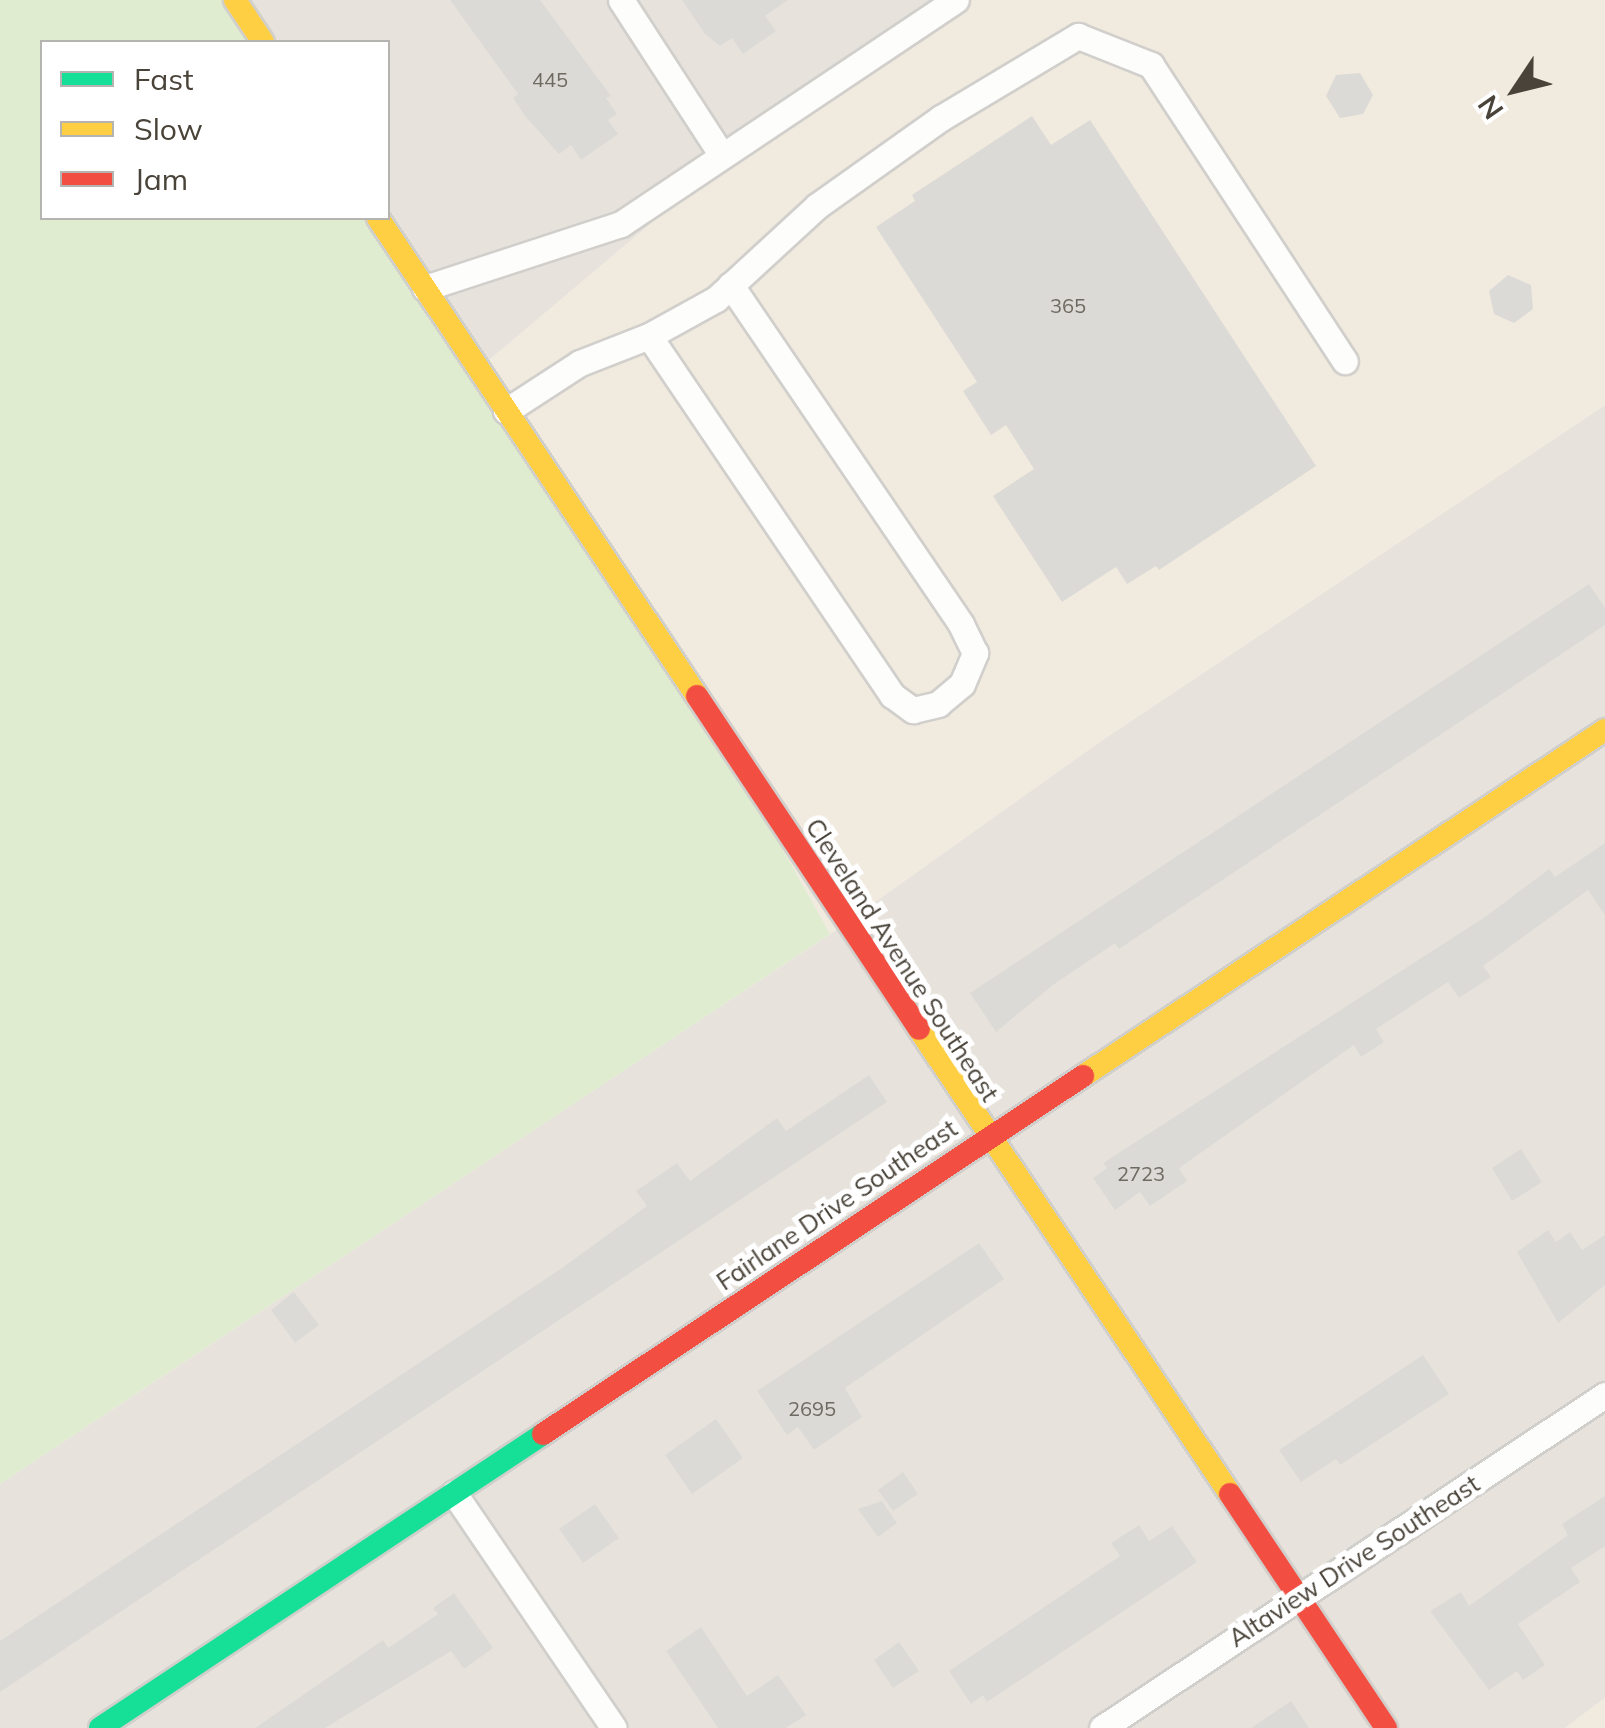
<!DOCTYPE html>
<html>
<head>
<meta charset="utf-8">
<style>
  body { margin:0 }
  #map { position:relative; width:1605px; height:1728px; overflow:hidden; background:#f3f1ee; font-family:Mulish,sans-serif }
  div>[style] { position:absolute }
  .residential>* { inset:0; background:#e7e3dc }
  .commercial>* { inset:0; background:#f1eadf }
  .green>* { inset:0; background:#e0ecd0 }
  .building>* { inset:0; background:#dcdad6 }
  .roads { filter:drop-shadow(2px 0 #d1cfcb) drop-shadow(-2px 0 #d1cfcb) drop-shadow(0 2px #d1cfcb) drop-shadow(0 -2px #d1cfcb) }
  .street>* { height:25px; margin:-12.5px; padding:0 12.5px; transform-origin:12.5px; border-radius:12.5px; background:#fdfdfc }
  .fast>* { height:22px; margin:-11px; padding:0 11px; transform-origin:11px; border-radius:11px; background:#16e098 }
  .slow>* { height:22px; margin:-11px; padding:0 11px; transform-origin:11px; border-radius:11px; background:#ffcf43 }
  .jam>* { height:22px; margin:-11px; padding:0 11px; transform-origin:11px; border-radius:11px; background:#f24e42 }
  span { translate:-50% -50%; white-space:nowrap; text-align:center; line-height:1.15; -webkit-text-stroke:10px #fff; paint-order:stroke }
  .number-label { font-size:20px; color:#6e6a61 }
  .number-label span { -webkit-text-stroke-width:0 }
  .street-label { font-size:25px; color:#494339 }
  .legend { position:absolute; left:40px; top:40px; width:350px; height:180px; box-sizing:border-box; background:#fff; border:2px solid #b6b4b0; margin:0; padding:12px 18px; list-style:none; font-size:30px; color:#494339 }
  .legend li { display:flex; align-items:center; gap:20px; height:50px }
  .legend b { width:50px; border:2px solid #b6b4b0 }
  .north { position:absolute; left:1465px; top:40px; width:100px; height:100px; -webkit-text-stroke:8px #fff; paint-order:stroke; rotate:235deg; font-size:28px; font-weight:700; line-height:40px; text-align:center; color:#494339 }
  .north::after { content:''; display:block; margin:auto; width:35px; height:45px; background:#494339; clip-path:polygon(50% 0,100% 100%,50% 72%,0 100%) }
</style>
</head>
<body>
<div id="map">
  <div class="residential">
    <i style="clip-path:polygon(248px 0,941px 0,782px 113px,488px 361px,388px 209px,388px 42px,276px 42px)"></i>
    <i style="clip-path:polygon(1605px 405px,1605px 1698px,1565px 1728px,0 1728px,0 1484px,830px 934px,1101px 741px)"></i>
  </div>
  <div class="commercial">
    <i style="clip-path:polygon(941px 0,1605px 0,1605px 405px,1101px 741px,830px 934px,667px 642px,488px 361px,782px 113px)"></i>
    <i style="clip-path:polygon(1605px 1698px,1605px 1728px,1565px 1728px)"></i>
  </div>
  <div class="green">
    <i style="clip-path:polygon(0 0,248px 0,276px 42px,42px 42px,42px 218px,388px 218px,667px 642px,830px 934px,0 1484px)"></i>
  </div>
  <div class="building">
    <i style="clip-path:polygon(450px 0,540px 0,611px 96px,606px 98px,617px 114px,608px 120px,618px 134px,581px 160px,571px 145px,559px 154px,525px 116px,513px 98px,518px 94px)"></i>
    <i style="clip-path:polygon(682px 0,788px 0,765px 16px,776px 31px,743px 54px,732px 38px,720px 46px,705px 34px)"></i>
    <i style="clip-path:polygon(1360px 73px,1373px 95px,1363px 114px,1340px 118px,1326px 96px,1336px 75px)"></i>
    <i style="clip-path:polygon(1032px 116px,1051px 145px,1090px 120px,1316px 466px,1159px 570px,1156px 566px,1127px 584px,1116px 567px,1062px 602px,993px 496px,1034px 469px,1006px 425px,991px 435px,963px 391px,977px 382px,876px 227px,915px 201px,912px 195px)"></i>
    <i style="clip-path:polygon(1508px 275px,1531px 285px,1533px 309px,1514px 323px,1494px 314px,1489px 291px)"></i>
    <i style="clip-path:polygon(1589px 584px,1605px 608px,1605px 625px,1119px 949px,1115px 943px,1053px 985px,996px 1032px,970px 993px)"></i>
    <i style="clip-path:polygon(1605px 843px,1605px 915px,1588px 890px,1483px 966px,1491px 977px,1459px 998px,1448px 982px,1376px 1029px,1384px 1042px,1361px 1057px,1354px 1045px,1179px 1168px,1187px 1181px,1150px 1206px,1140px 1192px,1115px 1210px,1093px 1178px,1107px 1168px,1103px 1163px,1485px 917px,1549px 869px,1555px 877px)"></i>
    <i style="clip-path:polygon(869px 1075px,887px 1102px,0 1692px,0 1641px,562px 1268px,647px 1206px,636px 1191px,677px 1163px,690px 1181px,777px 1118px,786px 1131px)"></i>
    <i style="clip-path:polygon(1521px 1149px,1542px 1182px,1512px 1201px,1492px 1168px)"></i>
    <i style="clip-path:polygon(1548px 1230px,1556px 1242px,1570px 1232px,1582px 1250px,1605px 1235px,1605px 1285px,1558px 1323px,1517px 1252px)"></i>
    <i style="clip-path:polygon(979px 1243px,1004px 1279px,845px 1388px,862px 1417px,814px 1450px,798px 1427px,787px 1435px,757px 1391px)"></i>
    <i style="clip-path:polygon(294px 1292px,319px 1325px,295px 1343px,271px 1310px)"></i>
    <i style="clip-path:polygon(1423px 1355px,1449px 1394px,1340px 1465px,1336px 1459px,1301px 1482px,1279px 1450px)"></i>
    <i style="clip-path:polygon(716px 1419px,743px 1458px,692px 1494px,665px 1455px)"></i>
    <i style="clip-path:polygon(903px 1472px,918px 1494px,893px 1511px,878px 1490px)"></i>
    <i style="clip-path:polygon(1605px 1496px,1605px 1546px,1571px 1568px,1580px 1582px,1518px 1624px,1545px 1665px,1523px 1680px,1517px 1671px,1489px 1690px,1430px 1611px,1461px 1592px,1469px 1606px,1568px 1535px,1562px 1524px)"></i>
    <i style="clip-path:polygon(882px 1501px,897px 1523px,878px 1537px,858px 1509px)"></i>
    <i style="clip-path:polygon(595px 1504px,619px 1538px,583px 1563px,559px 1529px)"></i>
    <i style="clip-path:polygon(1139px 1525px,1149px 1541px,1172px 1526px,1197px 1562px,987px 1702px,983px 1695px,971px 1704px,949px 1671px,1120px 1556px,1111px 1543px)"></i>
    <i style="clip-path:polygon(454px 1593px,493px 1648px,464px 1669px,451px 1651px,325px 1728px,255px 1728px,383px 1640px,388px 1648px,438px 1614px,433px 1608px)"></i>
    <i style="clip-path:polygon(701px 1627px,747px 1696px,778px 1675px,806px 1715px,786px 1728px,718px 1728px,666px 1651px)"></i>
    <i style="clip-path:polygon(899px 1642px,919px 1671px,893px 1688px,874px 1660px)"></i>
    <i style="clip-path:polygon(1291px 1701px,1309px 1728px,1251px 1728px)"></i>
  </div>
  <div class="roads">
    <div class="street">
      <i style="left:621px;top:0;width:184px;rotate:57deg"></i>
      <i style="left:425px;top:288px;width:206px;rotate:-18.1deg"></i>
      <i style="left:621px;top:224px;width:403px;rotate:-33.8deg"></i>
      <i style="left:649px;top:336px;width:434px;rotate:55.9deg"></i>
      <i style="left:892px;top:695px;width:26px;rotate:36deg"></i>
      <i style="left:913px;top:710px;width:26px;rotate:-13deg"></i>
      <i style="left:938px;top:704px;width:31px;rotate:-40deg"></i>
      <i style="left:962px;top:684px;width:34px;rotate:-67deg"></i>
      <i style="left:975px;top:653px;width:32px;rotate:-116deg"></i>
      <i style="left:961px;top:624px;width:410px;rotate:-124.2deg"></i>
      <i style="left:506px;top:411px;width:88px;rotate:-33deg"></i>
      <i style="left:580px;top:363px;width:74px;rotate:-21.4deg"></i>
      <i style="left:649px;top:336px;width:77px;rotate:-28.9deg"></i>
      <i style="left:716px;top:299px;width:137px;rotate:-42.6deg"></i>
      <i style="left:817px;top:206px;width:152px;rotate:-35.4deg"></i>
      <i style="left:941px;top:118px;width:160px;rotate:-30.9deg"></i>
      <i style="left:1078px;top:36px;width:79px;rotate:21.7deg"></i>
      <i style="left:1151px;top:65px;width:354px;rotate:56.8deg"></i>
      <i style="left:454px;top:1493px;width:284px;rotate:55.8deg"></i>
      <i style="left:1102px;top:1728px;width:603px;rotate:-33.51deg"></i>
    </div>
    <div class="fast">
      <i style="left:100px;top:1728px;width:532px;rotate:-33.57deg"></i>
    </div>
    <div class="slow">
      <i style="left:235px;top:0;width:50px;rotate:56.3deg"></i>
      <i style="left:378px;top:218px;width:575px;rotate:56.28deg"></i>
      <i style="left:919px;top:1029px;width:559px;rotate:56.22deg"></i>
      <i style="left:1083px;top:1076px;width:626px;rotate:-33.54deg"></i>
    </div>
    <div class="jam">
      <i style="left:697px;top:696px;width:400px;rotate:56.3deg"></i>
      <i style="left:543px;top:1434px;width:648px;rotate:-33.54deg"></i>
      <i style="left:1230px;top:1494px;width:281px;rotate:56.3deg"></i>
    </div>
  </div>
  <div class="number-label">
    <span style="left:550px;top:79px">445</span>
    <span style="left:1068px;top:305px">365</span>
    <span style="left:1141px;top:1173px">2723</span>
    <span style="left:812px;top:1408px">2695</span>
  </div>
  <div class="street-label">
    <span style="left:902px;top:960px;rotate:57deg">Cleveland Avenue Southeast</span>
    <span style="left:837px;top:1205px;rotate:-34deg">Fairlane Drive Southeast</span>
    <span style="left:1354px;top:1561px;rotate:-33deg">Altaview Drive Southeast</span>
  </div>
  <ul class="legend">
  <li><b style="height:12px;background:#16e098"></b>Fast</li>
  <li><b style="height:12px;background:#ffcf43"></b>Slow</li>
  <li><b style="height:12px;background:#f24e42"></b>Jam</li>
  </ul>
  <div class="north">N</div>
</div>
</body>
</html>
